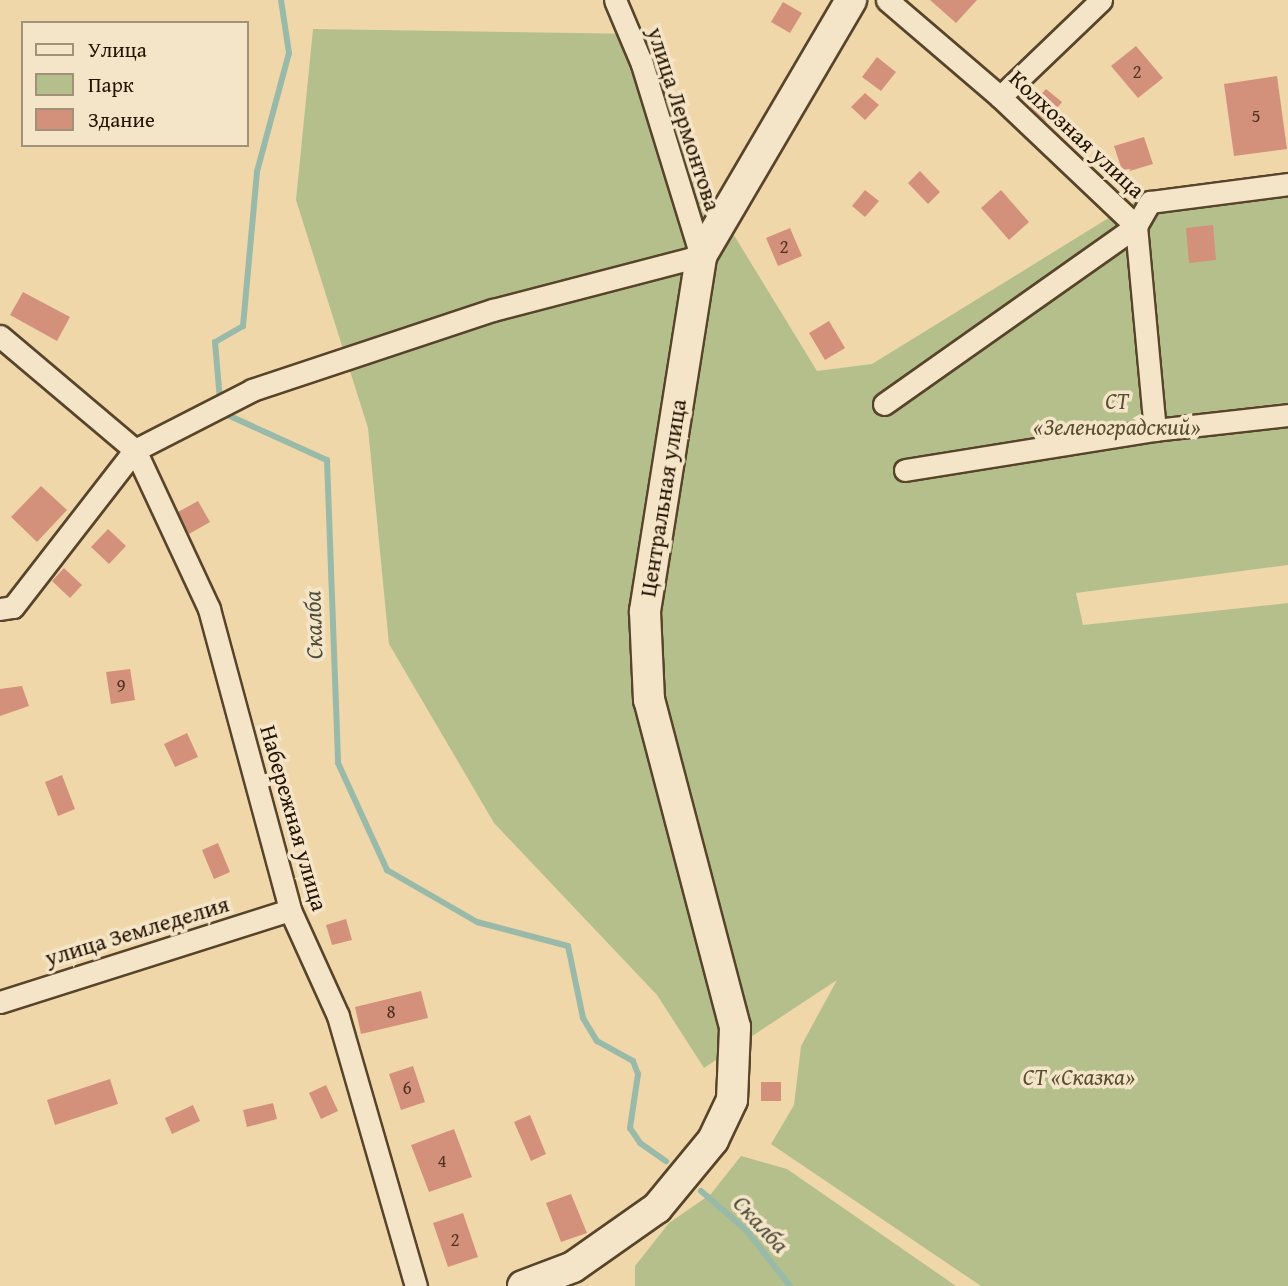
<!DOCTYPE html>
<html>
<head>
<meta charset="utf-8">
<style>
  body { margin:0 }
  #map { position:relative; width:1288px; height:1286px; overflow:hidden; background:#f0d7aa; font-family:"Gentium Book Plus",serif }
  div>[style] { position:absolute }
  .green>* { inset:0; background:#b5bf8c }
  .stream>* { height:6px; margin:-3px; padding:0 3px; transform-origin:3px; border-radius:3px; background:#9abaa9 }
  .building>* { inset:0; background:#d3917c }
  .roads { filter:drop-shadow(2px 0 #57442a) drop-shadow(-2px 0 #57442a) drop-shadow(0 2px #57442a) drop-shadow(0 -2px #57442a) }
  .street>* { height:21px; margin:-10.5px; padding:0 10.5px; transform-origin:10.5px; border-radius:10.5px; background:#f5e5c8 }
  .secondary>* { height:30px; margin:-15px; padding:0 15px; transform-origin:15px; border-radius:15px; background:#f5e5c8 }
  span { translate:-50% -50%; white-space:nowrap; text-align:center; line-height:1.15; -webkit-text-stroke:7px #f5e5c8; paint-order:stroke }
  .number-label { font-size:19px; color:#50321f }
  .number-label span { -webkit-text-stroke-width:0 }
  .street-label { font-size:23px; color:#241300 }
  .park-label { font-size:23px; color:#574f31; font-style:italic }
  .water-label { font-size:24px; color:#4d4d3b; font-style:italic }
  .legend { position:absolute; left:21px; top:21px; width:228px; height:126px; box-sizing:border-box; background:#f5e5c8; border:2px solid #a19178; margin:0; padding:9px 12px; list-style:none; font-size:21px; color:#241300 }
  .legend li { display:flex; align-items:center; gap:14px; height:35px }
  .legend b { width:35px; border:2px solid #a19178 }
</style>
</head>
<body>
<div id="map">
  <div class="green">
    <i style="clip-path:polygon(313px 29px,643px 34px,732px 232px,817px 371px,872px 364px,1154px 190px,1288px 175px,1288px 565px,1076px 593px,1083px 625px,1288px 603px,1288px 1286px,981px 1286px,771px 1144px,794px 1105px,801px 1046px,837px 980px,704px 1068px,657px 995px,494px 823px,389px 644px,368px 428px,296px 200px)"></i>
    <i style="clip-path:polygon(741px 1156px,787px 1169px,956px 1286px,635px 1286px,635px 1266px,669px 1223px,711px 1194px)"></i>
  </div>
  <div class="stream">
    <i style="left:281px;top:0;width:54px;rotate:81.4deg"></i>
    <i style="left:289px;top:53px;width:123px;rotate:105.1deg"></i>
    <i style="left:257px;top:172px;width:155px;rotate:95.2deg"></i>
    <i style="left:243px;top:326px;width:32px;rotate:150deg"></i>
    <i style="left:215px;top:342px;width:70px;rotate:85.1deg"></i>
    <i style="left:221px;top:412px;width:116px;rotate:24.4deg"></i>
    <i style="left:327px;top:460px;width:303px;rotate:87.9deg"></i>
    <i style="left:338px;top:763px;width:118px;rotate:65.4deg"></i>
    <i style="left:387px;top:870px;width:104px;rotate:30deg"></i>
    <i style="left:477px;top:922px;width:94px;rotate:14.8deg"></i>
    <i style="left:568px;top:946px;width:74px;rotate:78.2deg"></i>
    <i style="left:583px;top:1018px;width:27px;rotate:59deg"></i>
    <i style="left:597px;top:1041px;width:41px;rotate:29.1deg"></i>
    <i style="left:633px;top:1061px;width:14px;rotate:69deg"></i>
    <i style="left:638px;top:1074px;width:55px;rotate:98.4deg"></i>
    <i style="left:630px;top:1128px;width:18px;rotate:56deg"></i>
    <i style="left:640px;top:1143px;width:32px;rotate:35deg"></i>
    <i style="left:701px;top:1191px;width:61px;rotate:41deg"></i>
    <i style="left:747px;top:1231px;width:70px;rotate:52deg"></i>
  </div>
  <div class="building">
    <i style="clip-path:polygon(930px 0,977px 0,956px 23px)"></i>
    <i style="clip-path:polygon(783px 2px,802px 13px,790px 33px,771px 22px)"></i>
    <i style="clip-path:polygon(1136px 46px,1163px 78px,1138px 98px,1111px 66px)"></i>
    <i style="clip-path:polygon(877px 57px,896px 72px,881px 91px,862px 77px)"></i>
    <i style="clip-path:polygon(1277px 76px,1287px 149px,1234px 156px,1224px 84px)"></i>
    <i style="clip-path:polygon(1046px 89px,1062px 102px,1046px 122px,1030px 107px)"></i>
    <i style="clip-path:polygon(865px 93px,879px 105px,865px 120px,851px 107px)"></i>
    <i style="clip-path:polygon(1144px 137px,1153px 164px,1123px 173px,1114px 146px)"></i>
    <i style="clip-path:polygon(920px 171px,940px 192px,928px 204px,908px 183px)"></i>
    <i style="clip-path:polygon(865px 190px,879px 201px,865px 217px,852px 206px)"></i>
    <i style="clip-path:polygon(1001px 190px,1029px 222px,1009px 240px,981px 208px)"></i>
    <i style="clip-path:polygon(1213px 225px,1216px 260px,1189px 263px,1186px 228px)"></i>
    <i style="clip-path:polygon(790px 228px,802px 256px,778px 266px,766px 238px)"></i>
    <i style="clip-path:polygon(23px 292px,70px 317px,57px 341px,10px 315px)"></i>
    <i style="clip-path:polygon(829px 321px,845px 348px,825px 360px,809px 333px)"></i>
    <i style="clip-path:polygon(41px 486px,67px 510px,37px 542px,11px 517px)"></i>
    <i style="clip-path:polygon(198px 501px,210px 522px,189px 534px,178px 512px)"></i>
    <i style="clip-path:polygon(108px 529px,126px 546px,109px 564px,91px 547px)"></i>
    <i style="clip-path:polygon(64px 568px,82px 585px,70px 598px,52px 581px)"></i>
    <i style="clip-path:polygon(130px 669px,135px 700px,111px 704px,106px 672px)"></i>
    <i style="clip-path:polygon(22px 686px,29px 706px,0 716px,0 689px)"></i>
    <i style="clip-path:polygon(187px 733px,198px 757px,175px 767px,164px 744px)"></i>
    <i style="clip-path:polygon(62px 775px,75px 809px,58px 816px,45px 782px)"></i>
    <i style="clip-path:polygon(218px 843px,230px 872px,214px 879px,202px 850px)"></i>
    <i style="clip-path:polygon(346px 919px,352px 940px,332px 945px,326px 925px)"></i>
    <i style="clip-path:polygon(421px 991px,428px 1018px,361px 1034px,355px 1007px)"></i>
    <i style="clip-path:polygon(413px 1066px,425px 1102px,401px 1110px,389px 1074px)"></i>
    <i style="clip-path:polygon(110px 1079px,118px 1104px,55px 1125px,47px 1100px)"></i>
    <i style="clip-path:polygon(761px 1082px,781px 1082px,781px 1101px,761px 1101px)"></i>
    <i style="clip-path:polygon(326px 1085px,338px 1111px,321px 1119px,309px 1093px)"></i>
    <i style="clip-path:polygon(273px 1103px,277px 1119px,247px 1127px,243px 1110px)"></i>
    <i style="clip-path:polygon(193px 1105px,200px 1121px,172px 1134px,165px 1118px)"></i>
    <i style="clip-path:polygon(530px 1115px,546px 1154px,531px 1161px,514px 1122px)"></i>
    <i style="clip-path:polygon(454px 1129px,472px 1177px,429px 1192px,411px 1145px)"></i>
    <i style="clip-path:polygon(571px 1194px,587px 1233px,561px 1242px,546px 1203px)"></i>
    <i style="clip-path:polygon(463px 1213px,478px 1257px,448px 1267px,433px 1223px)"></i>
  </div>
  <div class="roads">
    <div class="street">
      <i style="left:887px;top:0;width:149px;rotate:40.6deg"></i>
      <i style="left:1000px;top:97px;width:187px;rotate:43.5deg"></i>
      <i style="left:1136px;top:226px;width:28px;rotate:-60deg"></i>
      <i style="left:1150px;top:202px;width:139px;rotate:-7.4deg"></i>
      <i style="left:1000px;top:97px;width:140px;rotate:-43.8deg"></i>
      <i style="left:0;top:336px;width:177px;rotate:40.2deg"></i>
      <i style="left:135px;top:450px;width:175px;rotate:65deg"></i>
      <i style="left:209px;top:609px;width:312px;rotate:74.9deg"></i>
      <i style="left:290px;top:910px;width:116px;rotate:65.6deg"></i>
      <i style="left:338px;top:1016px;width:281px;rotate:73.9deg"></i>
      <i style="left:884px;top:404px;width:309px;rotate:-35.2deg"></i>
      <i style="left:1136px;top:226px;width:205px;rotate:84.7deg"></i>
      <i style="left:905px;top:470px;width:253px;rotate:-9.1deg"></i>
      <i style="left:1155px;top:430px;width:134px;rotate:-6.4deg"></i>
      <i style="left:0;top:609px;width:13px;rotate:-9deg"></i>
      <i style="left:13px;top:607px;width:199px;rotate:-52.2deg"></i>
      <i style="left:135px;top:450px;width:131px;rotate:-27.1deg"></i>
      <i style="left:252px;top:390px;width:254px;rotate:-18.4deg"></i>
      <i style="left:493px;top:310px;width:215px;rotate:-14.6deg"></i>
      <i style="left:701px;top:256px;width:201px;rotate:-107.1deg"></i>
      <i style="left:642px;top:64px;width:69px;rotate:-112.9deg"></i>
      <i style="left:0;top:1002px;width:304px;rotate:-17.6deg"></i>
    </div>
    <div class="secondary">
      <i style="left:523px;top:1286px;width:53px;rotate:-20.8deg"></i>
      <i style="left:573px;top:1267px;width:103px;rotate:-35.1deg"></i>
      <i style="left:657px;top:1208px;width:88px;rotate:-50.5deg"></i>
      <i style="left:713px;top:1140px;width:44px;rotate:-64.6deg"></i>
      <i style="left:732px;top:1100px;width:73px;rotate:-87.6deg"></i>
      <i style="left:735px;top:1027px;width:338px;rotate:-104.7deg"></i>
      <i style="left:649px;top:700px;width:89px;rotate:-92.6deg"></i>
      <i style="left:645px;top:611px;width:359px;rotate:-81deg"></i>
      <i style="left:701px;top:256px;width:297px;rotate:-59.6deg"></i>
    </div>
  </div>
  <div class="number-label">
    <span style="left:1137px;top:72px">2</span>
    <span style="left:1256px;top:116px">5</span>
    <span style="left:784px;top:247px">2</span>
    <span style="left:121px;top:686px">9</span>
    <span style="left:391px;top:1012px">8</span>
    <span style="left:407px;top:1088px">6</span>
    <span style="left:442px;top:1161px">4</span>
    <span style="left:455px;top:1240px">2</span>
  </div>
  <div class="street-label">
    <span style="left:684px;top:119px;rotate:72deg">улица Лермонтова</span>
    <span style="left:1077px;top:134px;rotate:43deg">Колхозная улица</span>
    <span style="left:663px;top:498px;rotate:-81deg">Центральная улица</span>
    <span style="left:294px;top:818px;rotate:74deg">Набережная улица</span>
    <span style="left:137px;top:931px;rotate:-17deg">улица Земледелия</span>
  </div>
  <div class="park-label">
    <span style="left:1117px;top:414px">СТ<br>«Зеленоградский»</span>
    <span style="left:1079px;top:1077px">СТ «Сказка»</span>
  </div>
  <div class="water-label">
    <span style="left:313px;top:625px;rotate:-92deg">Скалба</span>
    <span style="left:761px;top:1224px;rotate:47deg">Скалба</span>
  </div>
  <ul class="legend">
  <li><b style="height:9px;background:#f5e5c8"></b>Улица</li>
  <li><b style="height:19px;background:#b5bf8c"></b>Парк</li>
  <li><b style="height:19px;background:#d3917c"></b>Здание</li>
  </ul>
</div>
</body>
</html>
